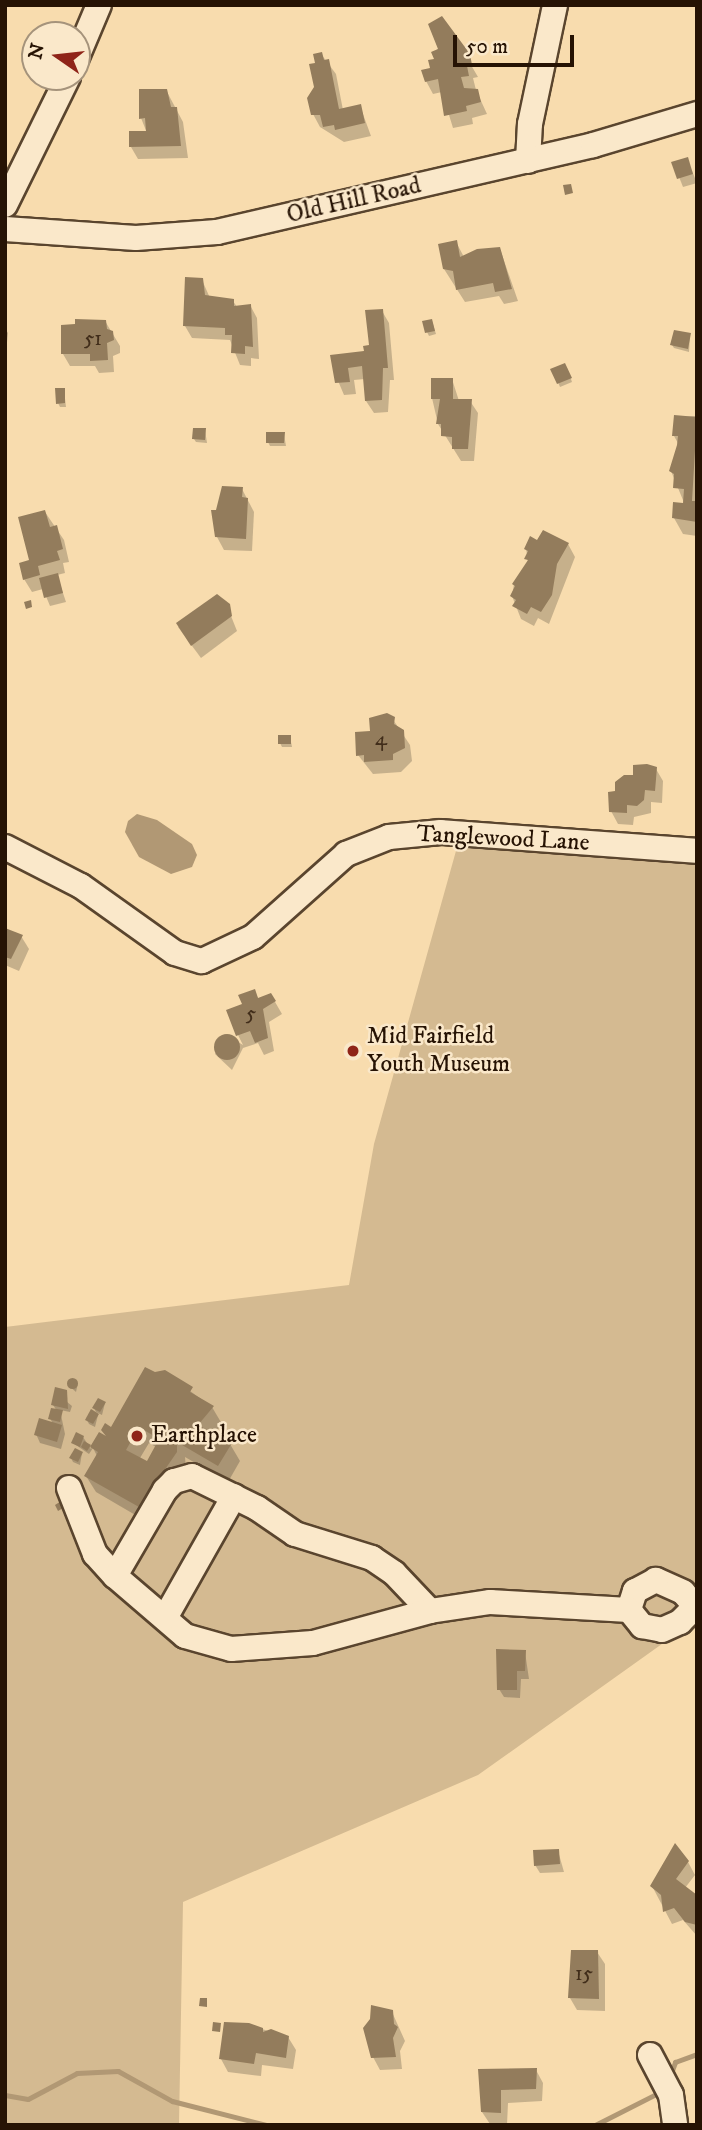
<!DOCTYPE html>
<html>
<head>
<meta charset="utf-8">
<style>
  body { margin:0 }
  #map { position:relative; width:702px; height:2130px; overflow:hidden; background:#f8dcae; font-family:"IM FELL DW Pica",serif }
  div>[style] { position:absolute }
  .green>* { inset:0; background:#d4ba91 }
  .water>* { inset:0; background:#b19874 }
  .shadow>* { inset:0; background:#0003 }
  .stream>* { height:5px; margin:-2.5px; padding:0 2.5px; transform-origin:2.5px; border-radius:2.5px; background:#b19874 }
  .building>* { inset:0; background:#937c5c }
  .round { border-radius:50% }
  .roads { filter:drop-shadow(2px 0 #5a452e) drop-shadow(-2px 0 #5a452e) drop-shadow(0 2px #5a452e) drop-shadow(0 -2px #5a452e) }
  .minor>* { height:24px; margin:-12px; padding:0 12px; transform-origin:12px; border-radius:12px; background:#fae8ca }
  .dots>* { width:19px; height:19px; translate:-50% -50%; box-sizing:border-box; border:4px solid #fae8ca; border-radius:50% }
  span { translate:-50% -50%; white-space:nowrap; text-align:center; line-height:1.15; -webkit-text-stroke:5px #fae8ca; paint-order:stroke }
  .number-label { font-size:21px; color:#412d1a }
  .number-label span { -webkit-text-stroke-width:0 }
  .street-label { font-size:24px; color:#261304 }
  .poi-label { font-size:24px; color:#261304 }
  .left { translate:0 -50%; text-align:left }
  .frame { position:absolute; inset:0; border:7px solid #261304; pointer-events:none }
  .north { position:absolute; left:21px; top:21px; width:70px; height:70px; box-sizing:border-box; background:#fae8ca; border:2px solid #a5937b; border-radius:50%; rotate:284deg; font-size:19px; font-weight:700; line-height:28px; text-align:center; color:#261304 }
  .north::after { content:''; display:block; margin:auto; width:24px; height:32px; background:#8f2418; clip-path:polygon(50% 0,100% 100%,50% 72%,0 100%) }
  .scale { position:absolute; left:453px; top:35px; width:121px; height:32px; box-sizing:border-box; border:4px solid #261304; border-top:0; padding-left:9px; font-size:21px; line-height:24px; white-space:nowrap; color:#261304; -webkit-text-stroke:5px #fae8ca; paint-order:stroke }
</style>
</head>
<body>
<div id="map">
  <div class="green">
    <i style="clip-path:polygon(461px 833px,697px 853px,697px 1619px,478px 1775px,183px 1902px,179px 2125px,5px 2125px,5px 1327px,349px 1285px,374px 1144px)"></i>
  </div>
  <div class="water">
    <i style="clip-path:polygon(137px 814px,157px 820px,192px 844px,197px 855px,192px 867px,171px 874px,139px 857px,125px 832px,128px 821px)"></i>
  </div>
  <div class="shadow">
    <i style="clip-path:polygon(447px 24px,478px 77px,473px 78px,476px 90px,487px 114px,472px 118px,473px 124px,453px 128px,442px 92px,433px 94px,426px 81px)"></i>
    <i style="clip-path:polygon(321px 54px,336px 74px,343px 110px,360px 106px,371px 136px,344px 142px,320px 127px,313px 114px)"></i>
    <i style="clip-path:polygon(166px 90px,183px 122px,188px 158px,138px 159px,131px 147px,147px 133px,141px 118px)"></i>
    <i style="clip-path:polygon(687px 159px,697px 183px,683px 187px,674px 164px)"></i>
    <i style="clip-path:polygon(456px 242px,464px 257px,500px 249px,518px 301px,504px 304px,499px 296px,465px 302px,444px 269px)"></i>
    <i style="clip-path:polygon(202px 280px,210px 298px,233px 301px,237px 307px,250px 305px,257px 318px,259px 359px,251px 358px,251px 366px,240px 365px,230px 340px,192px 338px,185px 326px)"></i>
    <i style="clip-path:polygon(382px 311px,389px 323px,394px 380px,390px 380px,388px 412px,374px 413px,366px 401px,365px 379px,354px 380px,356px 394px,344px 395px,333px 369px,371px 347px)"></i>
    <i style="clip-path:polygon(105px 321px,120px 346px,120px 353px,113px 356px,114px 372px,99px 373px,95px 366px,70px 366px,63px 354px)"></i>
    <i style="clip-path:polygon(432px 321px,436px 334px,429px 336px,427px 332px)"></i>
    <i style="clip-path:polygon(5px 328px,8px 333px,5px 361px)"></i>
    <i style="clip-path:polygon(690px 335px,689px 352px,674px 348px,672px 345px)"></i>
    <i style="clip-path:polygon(567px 368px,572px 382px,560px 387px,553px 370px)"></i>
    <i style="clip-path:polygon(452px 379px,459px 401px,470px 401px,478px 413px,474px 461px,461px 461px,438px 424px,432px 398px)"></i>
    <i style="clip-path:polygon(64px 390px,66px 407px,60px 407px,58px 403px)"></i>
    <i style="clip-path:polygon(697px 416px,697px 536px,683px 534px,674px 518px,685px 505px,671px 471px,679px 445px,674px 436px,675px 417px)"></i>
    <i style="clip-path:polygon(205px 430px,207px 443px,196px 442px,194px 439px)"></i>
    <i style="clip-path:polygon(284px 434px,286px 446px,270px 446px,268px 442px)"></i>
    <i style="clip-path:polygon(242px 489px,254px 512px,252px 551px,224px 550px,217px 537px,217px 512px)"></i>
    <i style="clip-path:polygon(45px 512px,64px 540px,69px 562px,63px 563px,65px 573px,57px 575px,66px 602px,50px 606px,43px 589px,32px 592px,24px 579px)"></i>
    <i style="clip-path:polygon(538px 543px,568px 544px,575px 557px,549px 624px,538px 618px,534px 626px,521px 619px,512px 596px,514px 584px,528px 562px,526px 548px)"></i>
    <i style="clip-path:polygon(215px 596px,225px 601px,237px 631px,201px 658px,178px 627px)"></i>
    <i style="clip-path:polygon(390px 715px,410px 745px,412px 761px,401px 772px,373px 774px,358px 755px)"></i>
    <i style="clip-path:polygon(290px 737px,292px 747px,282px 747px,280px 743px)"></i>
    <i style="clip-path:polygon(656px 769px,663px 781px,662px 803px,651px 802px,651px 813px,634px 817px,633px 825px,618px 824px,611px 811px)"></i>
    <i style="clip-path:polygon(5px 929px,21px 936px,29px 949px,19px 971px,5px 965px)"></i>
    <i style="clip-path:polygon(254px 991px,259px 1000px,271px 995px,282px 1014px,269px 1022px,274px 1051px,264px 1055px,258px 1043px,243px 1048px,232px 1070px,215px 1054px,225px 1034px,243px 1045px,238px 1035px,244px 1005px)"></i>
    <i style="clip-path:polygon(evenodd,164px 1372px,212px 1407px,222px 1424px,213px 1435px,230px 1444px,240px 1461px,228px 1482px,185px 1457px,186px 1469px,149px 1523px,96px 1492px,86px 1476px,97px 1456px,93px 1448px,89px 1454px,73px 1443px,83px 1437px,91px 1449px,99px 1434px,108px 1439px,103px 1430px,111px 1430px,154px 1374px,164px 1372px,149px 1443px,156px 1447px,147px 1464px,140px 1458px,149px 1443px)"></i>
    <i style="clip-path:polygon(72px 1379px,78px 1383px,76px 1392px,68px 1385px)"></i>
    <i style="clip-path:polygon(66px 1392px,66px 1401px,72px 1406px,70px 1412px,60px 1410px,65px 1434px,61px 1449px,40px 1443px,36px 1434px,53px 1424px,50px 1418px,57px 1411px,53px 1405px)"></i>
    <i style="clip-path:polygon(105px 1403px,102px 1415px,96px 1412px,94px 1408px)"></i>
    <i style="clip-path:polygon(98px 1415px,95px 1427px,89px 1424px,87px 1420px)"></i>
    <i style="clip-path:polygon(82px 1453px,80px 1465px,73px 1462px,71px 1458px)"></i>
    <i style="clip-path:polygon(525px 1652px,529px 1679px,521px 1679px,520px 1698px,504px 1697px,499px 1689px)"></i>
    <i style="clip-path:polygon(558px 1851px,564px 1872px,540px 1873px,535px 1865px)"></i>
    <i style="clip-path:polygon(688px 1862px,695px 1875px,685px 1888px,697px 1897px,697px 1936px,683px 1920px,672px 1924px,652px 1886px)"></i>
    <i style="clip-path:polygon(597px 1952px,605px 1964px,605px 2011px,577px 2010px,570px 1998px)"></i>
    <i style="clip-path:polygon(392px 2012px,405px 2041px,400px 2051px,402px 2069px,380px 2070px,373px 2057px)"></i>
    <i style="clip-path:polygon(262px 2029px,288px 2037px,296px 2050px,293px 2069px,262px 2065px,261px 2076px,228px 2072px,221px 2059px)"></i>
    <i style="clip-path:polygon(536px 2070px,543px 2083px,542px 2101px,508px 2103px,507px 2125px,490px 2124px,482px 2112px,480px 2071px)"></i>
  </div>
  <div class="stream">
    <i style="left:670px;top:2076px;width:15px;rotate:-70deg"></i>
    <i style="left:675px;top:2062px;width:23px;rotate:-20deg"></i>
    <i style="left:5px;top:2095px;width:23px;rotate:10deg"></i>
    <i style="left:28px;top:2099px;width:55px;rotate:-28deg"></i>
    <i style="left:77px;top:2073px;width:41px;rotate:-2.8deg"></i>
    <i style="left:118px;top:2071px;width:62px;rotate:29.1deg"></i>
    <i style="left:172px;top:2101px;width:97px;rotate:14.3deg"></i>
    <i style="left:595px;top:2125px;width:71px;rotate:-26.9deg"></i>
  </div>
  <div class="building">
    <i style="clip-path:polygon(442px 16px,470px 54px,472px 65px,467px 66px,469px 76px,461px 77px,464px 88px,478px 89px,481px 102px,466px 106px,467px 111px,444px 116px,438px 79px,425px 82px,421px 70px,430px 68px,428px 60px,434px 59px,431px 52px,438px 49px,428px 24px)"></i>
    <i style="clip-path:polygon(322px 52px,324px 60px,329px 59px,339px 109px,361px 104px,365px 123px,335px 130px,334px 125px,323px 127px,320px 115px,311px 115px,307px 98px,314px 87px,309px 64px,315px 63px,313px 54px)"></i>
    <i style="clip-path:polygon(139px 89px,167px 89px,171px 107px,177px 107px,181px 146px,129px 147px,129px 131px,146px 131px,145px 118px,139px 119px)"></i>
    <i style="clip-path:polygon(688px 157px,693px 174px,677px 179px,671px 162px)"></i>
    <i style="clip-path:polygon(571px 184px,573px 193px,565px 195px,563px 185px)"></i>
    <i style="clip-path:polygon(457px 240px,460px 257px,477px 249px,500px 247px,512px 289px,495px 292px,493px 283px,456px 290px,453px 271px,443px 269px,438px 244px)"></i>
    <i style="clip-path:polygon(185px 277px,203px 278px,205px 295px,234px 299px,234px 306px,251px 304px,253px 347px,245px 346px,245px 354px,231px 353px,232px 335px,225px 335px,225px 328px,183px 326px)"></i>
    <i style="clip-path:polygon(383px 309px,388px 368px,383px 368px,382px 400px,365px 401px,362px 366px,348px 368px,350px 382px,335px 383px,330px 355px,364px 351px,363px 346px,369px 345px,365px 310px)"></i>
    <i style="clip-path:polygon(75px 319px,106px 320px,107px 329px,113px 331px,114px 340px,107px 343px,108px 360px,90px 361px,90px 354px,61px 354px,61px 325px,75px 324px)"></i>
    <i style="clip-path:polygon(432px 319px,435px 331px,425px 333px,422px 321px)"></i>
    <i style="clip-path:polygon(674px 330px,691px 333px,688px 349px,670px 345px)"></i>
    <i style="clip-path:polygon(565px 363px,572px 378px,557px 384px,550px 369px)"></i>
    <i style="clip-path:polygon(431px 378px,453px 378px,453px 399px,472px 399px,468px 449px,452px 449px,452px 437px,441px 436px,441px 424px,436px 424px,440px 399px,431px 399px)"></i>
    <i style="clip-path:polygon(55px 388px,65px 388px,65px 403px,56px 404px)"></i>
    <i style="clip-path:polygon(674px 415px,697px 417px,692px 501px,697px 501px,697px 522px,672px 518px,673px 502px,683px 503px,684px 489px,673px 488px,674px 474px,669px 471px,677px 445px,678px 436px,672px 436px)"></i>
    <i style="clip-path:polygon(193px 428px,206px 428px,205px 440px,192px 439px)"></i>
    <i style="clip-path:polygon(266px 432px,285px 432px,284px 443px,266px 443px)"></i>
    <i style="clip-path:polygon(222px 486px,243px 487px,242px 497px,248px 498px,246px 539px,215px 537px,211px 510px,216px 510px)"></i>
    <i style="clip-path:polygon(45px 510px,50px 527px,57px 525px,63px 549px,57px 551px,60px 560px,38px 566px,40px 575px,23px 580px,19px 563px,29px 560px,18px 517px)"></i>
    <i style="clip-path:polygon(543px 530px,569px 543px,557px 564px,552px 595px,541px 612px,531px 607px,527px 614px,512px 606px,516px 600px,510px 596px,515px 586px,512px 584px,528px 560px,524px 559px,528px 551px,524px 549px,530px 536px,537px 540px)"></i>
    <i style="clip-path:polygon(58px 573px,63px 593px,44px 598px,39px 578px)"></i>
    <i style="clip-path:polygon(217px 594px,230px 604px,232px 616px,191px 646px,176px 623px)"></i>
    <i style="clip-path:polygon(31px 600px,32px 607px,26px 609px,24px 602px)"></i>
    <i style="clip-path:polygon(387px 713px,395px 717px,394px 724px,404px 730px,405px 748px,393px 754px,393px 760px,364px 762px,364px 755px,356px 756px,355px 732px,370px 731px,369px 718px)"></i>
    <i style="clip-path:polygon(278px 735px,291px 735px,291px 744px,278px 744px)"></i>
    <i style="clip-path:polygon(647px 764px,657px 767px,655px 791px,645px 790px,644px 800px,637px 806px,627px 805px,627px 813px,609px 812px,608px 792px,615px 791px,615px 782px,624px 775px,633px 775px,633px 765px)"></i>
    <i style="clip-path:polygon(5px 928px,23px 935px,11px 959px,5px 957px)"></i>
    <i style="clip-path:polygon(255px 989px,258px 998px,271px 993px,276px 1001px,263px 1009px,268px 1038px,255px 1043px,250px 1031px,236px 1036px,226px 1010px,242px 1004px,238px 995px)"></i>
    <i class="round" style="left:214px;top:1034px;width:26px;height:26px"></i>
    <i style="clip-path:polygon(evenodd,145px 1367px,155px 1372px,165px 1370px,193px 1387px,190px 1392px,214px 1406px,198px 1425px,232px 1443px,218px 1466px,177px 1442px,177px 1452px,139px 1507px,84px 1476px,98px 1452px,90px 1447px,99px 1432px,106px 1436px,101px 1430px,105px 1423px,111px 1427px,145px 1367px,139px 1427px,159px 1439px,147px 1461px,126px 1450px,139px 1427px)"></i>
    <i class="round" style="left:66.5px;top:1377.5px;width:11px;height:11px"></i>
    <i style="clip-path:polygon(55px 1387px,67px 1390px,68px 1409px,51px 1405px)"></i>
    <i style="clip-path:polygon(98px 1398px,106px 1402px,100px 1412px,92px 1408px)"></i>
    <i style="clip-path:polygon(51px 1408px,63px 1410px,60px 1422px,48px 1419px)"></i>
    <i style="clip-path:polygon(91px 1409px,99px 1414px,93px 1424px,85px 1420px)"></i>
    <i style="clip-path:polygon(39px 1418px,62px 1425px,57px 1442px,34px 1435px)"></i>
    <i style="clip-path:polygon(76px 1432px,84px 1436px,80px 1447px,71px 1443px)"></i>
    <i style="clip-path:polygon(84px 1441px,91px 1445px,87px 1451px,81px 1447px)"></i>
    <i style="clip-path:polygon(75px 1448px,83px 1452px,78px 1462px,69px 1458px)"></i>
    <i style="clip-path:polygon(66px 1498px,70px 1504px,58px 1511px,55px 1505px)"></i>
    <i style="clip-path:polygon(496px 1649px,526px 1650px,525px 1671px,517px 1671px,517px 1690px,497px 1690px)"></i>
    <i style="clip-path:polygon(675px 1843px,689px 1861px,676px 1879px,697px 1895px,697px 1925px,685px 1922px,674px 1908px,663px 1912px,661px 1895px,650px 1886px)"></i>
    <i style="clip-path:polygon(559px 1849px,560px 1864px,534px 1866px,533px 1850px)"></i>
    <i style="clip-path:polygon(571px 1950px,598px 1950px,599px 1999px,568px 1998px)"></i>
    <i style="clip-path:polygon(200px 1998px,207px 1998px,207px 2007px,199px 2006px)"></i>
    <i style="clip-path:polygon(371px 2005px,393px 2010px,394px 2024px,398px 2027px,393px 2038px,396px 2057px,371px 2058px,363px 2028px,370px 2019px)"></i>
    <i style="clip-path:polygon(213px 2022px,221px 2023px,220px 2032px,212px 2031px)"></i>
    <i style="clip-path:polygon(224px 2022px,249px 2023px,263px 2028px,263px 2032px,271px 2029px,289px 2036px,286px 2058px,256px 2053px,254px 2064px,219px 2059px)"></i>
    <i style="clip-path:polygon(537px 2068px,536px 2089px,501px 2090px,501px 2113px,481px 2112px,478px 2069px)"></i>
  </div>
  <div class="roads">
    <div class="minor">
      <i style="left:77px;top:57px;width:56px;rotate:-67.1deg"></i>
      <i style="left:528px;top:161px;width:37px;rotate:-87deg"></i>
      <i style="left:530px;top:124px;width:122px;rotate:-78.1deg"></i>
      <i style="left:5px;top:205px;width:143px;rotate:-63.8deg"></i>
      <i style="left:5px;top:229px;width:131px;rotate:3.9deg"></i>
      <i style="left:136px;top:238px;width:81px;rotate:-4.2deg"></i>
      <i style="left:217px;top:232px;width:386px;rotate:-13deg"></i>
      <i style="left:593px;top:145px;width:109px;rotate:-16.6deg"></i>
      <i style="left:5px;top:847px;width:85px;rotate:27.2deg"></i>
      <i style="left:81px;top:886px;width:115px;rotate:35.5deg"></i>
      <i style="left:175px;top:953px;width:28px;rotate:17deg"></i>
      <i style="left:202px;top:961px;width:56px;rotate:-25.2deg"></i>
      <i style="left:253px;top:937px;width:125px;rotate:-41.7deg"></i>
      <i style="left:346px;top:854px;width:46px;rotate:-21.6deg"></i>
      <i style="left:389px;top:837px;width:52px;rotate:-5.5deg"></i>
      <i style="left:441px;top:832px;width:257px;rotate:4.2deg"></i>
      <i style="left:69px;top:1488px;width:71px;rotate:68.5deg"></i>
      <i style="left:95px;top:1554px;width:30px;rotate:48deg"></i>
      <i style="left:695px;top:1606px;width:18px;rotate:-131deg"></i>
      <i style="left:683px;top:1592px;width:30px;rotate:-156deg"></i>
      <i style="left:656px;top:1580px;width:24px;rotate:152deg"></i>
      <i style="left:635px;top:1591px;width:20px;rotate:108deg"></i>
      <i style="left:629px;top:1610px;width:21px;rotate:51deg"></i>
      <i style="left:642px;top:1626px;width:20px;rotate:11deg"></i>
      <i style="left:662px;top:1630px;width:20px;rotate:-24deg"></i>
      <i style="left:680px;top:1622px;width:24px;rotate:-45deg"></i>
      <i style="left:430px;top:1611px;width:52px;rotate:-133.5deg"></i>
      <i style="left:394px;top:1573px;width:27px;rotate:-146deg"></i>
      <i style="left:372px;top:1558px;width:81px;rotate:-162.7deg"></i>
      <i style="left:295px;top:1534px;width:46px;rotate:-145.6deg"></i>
      <i style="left:257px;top:1508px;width:72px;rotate:-153.8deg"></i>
      <i style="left:192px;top:1476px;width:19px;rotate:164deg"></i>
      <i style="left:174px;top:1481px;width:13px;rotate:135deg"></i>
      <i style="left:165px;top:1490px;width:99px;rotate:120.2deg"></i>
      <i style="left:115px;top:1576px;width:92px;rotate:40.6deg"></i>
      <i style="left:185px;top:1636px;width:48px;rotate:15.8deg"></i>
      <i style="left:231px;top:1649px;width:82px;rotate:-4.2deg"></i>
      <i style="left:313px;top:1643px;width:121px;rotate:-15.3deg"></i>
      <i style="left:430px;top:1611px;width:61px;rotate:-8.5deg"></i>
      <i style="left:490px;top:1602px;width:139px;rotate:3.3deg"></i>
      <i style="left:165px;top:1618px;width:140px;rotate:-60.5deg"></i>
      <i style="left:650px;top:2055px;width:45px;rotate:62.3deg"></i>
      <i style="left:671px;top:2095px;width:30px;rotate:82deg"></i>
    </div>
  </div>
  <div class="dots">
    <i style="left:353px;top:1051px;background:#8f2418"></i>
    <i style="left:137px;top:1436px;background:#8f2418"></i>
  </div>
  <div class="number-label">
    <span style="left:93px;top:339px">51</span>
    <span style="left:381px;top:739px">4</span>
    <span style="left:251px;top:1014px">5</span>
    <span style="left:584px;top:1974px">15</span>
  </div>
  <div class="street-label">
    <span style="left:354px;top:201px;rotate:-13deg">Old Hill Road</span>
    <span style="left:503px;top:839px;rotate:3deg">Tanglewood Lane</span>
  </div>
  <div class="poi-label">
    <span class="left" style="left:367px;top:1051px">Mid Fairfield<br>Youth Museum</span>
    <span class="left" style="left:151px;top:1436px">Earthplace</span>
  </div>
  <div class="frame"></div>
  <div class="north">N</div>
  <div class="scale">50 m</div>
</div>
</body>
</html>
